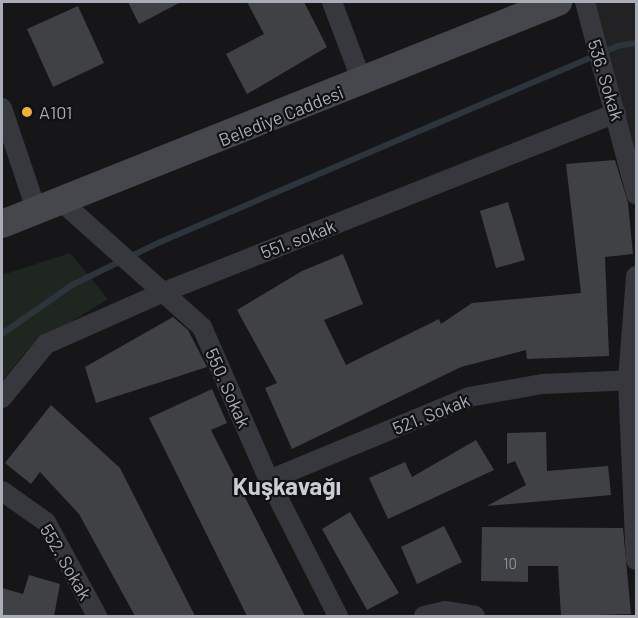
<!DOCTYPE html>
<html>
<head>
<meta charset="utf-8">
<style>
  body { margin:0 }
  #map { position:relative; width:638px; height:618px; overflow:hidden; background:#161618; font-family:Barlow,sans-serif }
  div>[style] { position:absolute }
  .built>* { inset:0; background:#222225 }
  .green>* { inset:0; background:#1e261f }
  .stream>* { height:6px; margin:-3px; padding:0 3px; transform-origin:3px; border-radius:3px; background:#2c353c }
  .building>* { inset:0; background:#404145 }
  .minor>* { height:20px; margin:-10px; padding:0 10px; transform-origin:10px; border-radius:10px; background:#37383d }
  .secondary>* { height:28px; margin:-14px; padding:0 14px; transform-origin:14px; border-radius:14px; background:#45474d }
  .dots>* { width:16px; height:16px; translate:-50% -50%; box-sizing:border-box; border:3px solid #111113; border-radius:50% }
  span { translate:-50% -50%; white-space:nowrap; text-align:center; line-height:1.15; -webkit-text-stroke:4.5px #111113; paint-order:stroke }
  .number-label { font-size:15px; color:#8e929b }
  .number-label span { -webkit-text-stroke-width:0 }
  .street-label { font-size:18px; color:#a8adb8 }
  .poi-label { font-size:18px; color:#a8adb8 }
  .left { translate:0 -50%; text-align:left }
  .district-label { font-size:24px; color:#c9ccd4; font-weight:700 }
  .frame { position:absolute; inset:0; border:3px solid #a8adb8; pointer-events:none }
</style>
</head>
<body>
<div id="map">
  <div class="built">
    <i style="clip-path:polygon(585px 2px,636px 2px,636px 194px)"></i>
  </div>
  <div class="green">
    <i style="clip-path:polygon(70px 253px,108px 299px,29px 348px,2px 381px,2px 275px)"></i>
  </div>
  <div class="stream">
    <i style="left:2px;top:334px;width:85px;rotate:-35deg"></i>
    <i style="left:72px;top:285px;width:96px;rotate:-26deg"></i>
    <i style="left:158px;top:243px;width:499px;rotate:-23.2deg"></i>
    <i style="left:617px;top:46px;width:19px;rotate:-9deg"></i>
  </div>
  <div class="building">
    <i style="clip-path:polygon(128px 2px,181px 2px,139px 24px)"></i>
    <i style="clip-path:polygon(247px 2px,304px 2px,327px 47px,247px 94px,226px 54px,264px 34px)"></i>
    <i style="clip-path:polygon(78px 6px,104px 63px,53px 87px,27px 29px)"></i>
    <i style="clip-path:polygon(615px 160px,628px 203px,633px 254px,605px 257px,609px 356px,527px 359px,526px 350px,461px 367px,292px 449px,265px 388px,277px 383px,237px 310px,302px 271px,343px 254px,363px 304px,324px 320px,346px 365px,439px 319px,441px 324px,472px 303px,581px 293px,566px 164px)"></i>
    <i style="clip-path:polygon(508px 202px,525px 260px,496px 268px,480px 211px)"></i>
    <i style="clip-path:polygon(173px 317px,188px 330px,207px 367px,96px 403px,85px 367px)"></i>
    <i style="clip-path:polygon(212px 389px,227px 423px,211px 430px,305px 616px,247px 616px,149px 418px)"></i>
    <i style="clip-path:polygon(51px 405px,120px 468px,195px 616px,135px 616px,79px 514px,40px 472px,31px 484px,5px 463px)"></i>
    <i style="clip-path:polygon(546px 432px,547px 471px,608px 466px,611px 495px,487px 506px,526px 485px,515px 461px,507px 464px,507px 433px)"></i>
    <i style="clip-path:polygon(476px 440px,494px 470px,388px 519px,369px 478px,405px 462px,412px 477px)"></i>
    <i style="clip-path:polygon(350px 512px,399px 593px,367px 610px,322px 529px)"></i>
    <i style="clip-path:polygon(444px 526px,462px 562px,417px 584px,401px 547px)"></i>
    <i style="clip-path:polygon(482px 527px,623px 528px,631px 614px,561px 616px,558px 566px,528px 566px,528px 582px,481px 581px)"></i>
    <i style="clip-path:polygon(29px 575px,60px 584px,54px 616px,2px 616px,2px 588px,23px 594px)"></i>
  </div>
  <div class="minor">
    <i style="left:332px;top:2px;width:88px;rotate:69.3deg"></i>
    <i style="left:585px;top:2px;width:199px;rotate:75.1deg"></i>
    <i style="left:2px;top:108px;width:110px;rotate:71.4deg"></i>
    <i style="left:62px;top:202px;width:188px;rotate:41.8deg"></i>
    <i style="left:202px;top:327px;width:167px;rotate:66.4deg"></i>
    <i style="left:269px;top:480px;width:153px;rotate:63.1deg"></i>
    <i style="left:636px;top:276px;width:104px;rotate:94.4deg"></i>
    <i style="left:628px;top:380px;width:180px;rotate:87.5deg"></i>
    <i style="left:2px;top:398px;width:70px;rotate:-50.8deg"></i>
    <i style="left:46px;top:344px;width:129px;rotate:-23.8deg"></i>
    <i style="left:164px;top:292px;width:486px;rotate:-21.6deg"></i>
    <i style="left:269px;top:480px;width:217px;rotate:-22.5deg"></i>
    <i style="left:469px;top:397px;width:74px;rotate:-10.1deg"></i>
    <i style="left:542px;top:384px;width:94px;rotate:-2.4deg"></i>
    <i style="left:2px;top:491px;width:54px;rotate:35.2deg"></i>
    <i style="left:46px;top:522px;width:107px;rotate:61.5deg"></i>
    <i style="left:424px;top:616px;width:22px;rotate:-13deg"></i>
    <i style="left:445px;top:611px;width:30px;rotate:9deg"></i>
  </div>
  <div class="secondary">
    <i style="left:2px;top:224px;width:599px;rotate:-21.77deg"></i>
  </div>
  <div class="dots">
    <i style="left:27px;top:112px;background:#f2b134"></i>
  </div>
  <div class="number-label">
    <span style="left:510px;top:564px">10</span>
  </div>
  <div class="street-label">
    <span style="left:606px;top:80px;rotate:73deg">536. Sokak</span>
    <span style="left:281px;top:116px;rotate:-22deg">Belediye Caddesi</span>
    <span style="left:298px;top:239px;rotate:-21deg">551. sokak</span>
    <span style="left:228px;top:388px;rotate:66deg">550. Sokak</span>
    <span style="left:431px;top:414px;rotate:-22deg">521. Sokak</span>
    <span style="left:66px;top:562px;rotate:60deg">552. Sokak</span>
  </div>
  <div class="poi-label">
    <span class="left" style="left:39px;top:112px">A101</span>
  </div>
  <div class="district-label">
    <span style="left:287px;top:486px">Kuşkavağı</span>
  </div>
  <div class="frame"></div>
</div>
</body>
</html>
